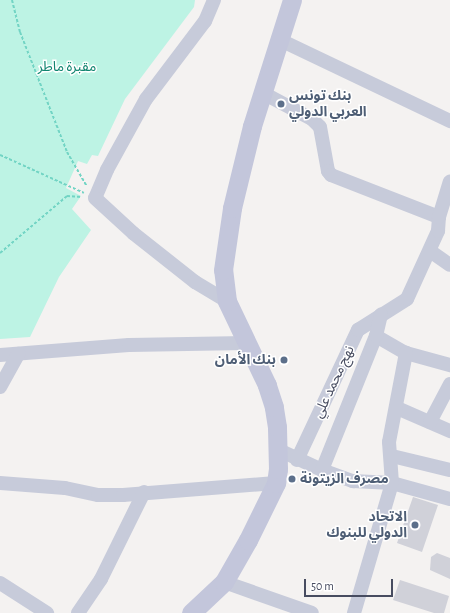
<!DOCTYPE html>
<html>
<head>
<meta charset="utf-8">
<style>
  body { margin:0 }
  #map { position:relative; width:450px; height:613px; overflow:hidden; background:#f4f2f1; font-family:"Alegreya Sans","Noto Sans Arabic",sans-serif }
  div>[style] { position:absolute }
  .green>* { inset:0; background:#bdf3e4 }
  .building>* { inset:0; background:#d0d1d9 }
  .path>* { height:2px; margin-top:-1px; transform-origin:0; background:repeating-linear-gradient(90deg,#72d4c4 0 3px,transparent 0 5px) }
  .minor>* { height:14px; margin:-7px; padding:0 7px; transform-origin:7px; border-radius:7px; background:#c7cbda }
  .secondary>* { height:19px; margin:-9.5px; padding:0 9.5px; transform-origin:9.5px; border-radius:9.5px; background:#c3c6db }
  .dots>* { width:11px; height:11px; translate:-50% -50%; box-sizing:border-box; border:2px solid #fff; border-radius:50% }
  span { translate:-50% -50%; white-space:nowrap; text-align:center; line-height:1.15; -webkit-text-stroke:3px #fff; paint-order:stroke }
  .park-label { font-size:14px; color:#10846f }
  .service-label { font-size:14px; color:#4e5e75; font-weight:700 }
  .left { translate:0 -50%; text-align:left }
  .right { translate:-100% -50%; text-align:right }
  .street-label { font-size:14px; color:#474c60 }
  .scale { position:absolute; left:304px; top:579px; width:89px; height:18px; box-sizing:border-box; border:2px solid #474c60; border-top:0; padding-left:5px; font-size:12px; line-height:14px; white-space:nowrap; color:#474c60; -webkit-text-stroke:3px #fff; paint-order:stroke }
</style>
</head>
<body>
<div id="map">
  <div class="green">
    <i style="clip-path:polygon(0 0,195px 0,194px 7px,125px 99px,98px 156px,92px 155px,87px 164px,78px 161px,66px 188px,81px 196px,72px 209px,91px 230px,59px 277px,30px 337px,0 339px)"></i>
  </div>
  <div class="building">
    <i style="clip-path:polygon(413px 497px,438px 505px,422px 552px,397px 543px)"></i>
    <i style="clip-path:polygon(437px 553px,450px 558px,450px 579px,430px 570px,431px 557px)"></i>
    <i style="clip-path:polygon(400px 580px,449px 596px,444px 613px,434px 613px,393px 600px)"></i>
  </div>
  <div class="path">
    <i style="left:12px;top:0;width:33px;rotate:76deg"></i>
    <i style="left:20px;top:32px;width:129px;rotate:68.6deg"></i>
    <i style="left:67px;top:152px;width:39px;rotate:60deg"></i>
    <i style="left:0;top:155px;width:92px;rotate:24.3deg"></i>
    <i style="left:0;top:253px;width:88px;rotate:-40.4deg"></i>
    <i style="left:67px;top:196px;width:15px;rotate:4deg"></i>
  </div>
  <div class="minor">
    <i style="left:214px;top:0;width:23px;rotate:113deg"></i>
    <i style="left:205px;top:21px;width:98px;rotate:127.1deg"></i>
    <i style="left:146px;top:99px;width:81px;rotate:118.8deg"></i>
    <i style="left:107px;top:170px;width:30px;rotate:113deg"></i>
    <i style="left:95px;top:198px;width:52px;rotate:42.6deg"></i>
    <i style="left:133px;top:233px;width:79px;rotate:38.3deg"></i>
    <i style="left:195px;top:282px;width:37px;rotate:31deg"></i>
    <i style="left:278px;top:39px;width:191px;rotate:25.5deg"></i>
    <i style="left:263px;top:93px;width:55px;rotate:28deg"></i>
    <i style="left:312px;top:119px;width:11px;rotate:45deg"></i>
    <i style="left:320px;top:127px;width:45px;rotate:79.7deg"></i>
    <i style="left:328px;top:171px;width:5px;rotate:53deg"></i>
    <i style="left:331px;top:175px;width:116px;rotate:21.3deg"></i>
    <i style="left:430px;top:251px;width:24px;rotate:35deg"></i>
    <i style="left:376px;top:336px;width:34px;rotate:30deg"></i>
    <i style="left:406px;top:353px;width:46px;rotate:15.3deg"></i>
    <i style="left:0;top:355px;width:129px;rotate:-4.4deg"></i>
    <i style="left:129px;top:345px;width:117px;rotate:-1deg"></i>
    <i style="left:0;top:387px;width:38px;rotate:-61deg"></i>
    <i style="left:397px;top:408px;width:58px;rotate:23.5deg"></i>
    <i style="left:430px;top:422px;width:43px;rotate:-62.2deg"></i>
    <i style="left:279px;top:450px;width:47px;rotate:24.9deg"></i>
    <i style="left:322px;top:470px;width:33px;rotate:20deg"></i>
    <i style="left:353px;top:481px;width:39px;rotate:3deg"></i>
    <i style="left:392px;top:483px;width:60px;rotate:15.4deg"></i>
    <i style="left:392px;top:456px;width:60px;rotate:13.6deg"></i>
    <i style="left:297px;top:460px;width:144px;rotate:-64.9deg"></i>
    <i style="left:358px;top:330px;width:58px;rotate:-32.3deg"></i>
    <i style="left:407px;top:299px;width:75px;rotate:-65.5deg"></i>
    <i style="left:438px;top:231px;width:14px;rotate:-86deg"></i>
    <i style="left:439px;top:217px;width:37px;rotate:-73deg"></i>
    <i style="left:322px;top:470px;width:144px;rotate:-68.1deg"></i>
    <i style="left:376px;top:336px;width:22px;rotate:-77deg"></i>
    <i style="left:0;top:483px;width:65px;rotate:4.4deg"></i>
    <i style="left:65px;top:488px;width:34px;rotate:12deg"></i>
    <i style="left:98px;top:495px;width:25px"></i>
    <i style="left:123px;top:495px;width:153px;rotate:-4.5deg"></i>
    <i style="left:224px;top:582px;width:93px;rotate:19.4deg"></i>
    <i style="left:0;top:583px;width:56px;rotate:32.6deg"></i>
    <i style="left:78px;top:613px;width:41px;rotate:-55.9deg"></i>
    <i style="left:101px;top:579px;width:97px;rotate:-63.7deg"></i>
    <i style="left:354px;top:613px;width:135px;rotate:-73.7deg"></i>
    <i style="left:392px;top:483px;width:41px;rotate:-94.2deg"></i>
    <i style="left:389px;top:442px;width:91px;rotate:-79.2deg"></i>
  </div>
  <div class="secondary">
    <i style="left:191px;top:613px;width:45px;rotate:-43.2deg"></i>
    <i style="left:224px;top:582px;width:48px;rotate:-60.3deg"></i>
    <i style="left:248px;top:540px;width:64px;rotate:-63.8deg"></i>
    <i style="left:276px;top:483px;width:14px;rotate:-82deg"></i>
    <i style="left:278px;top:469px;width:42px;rotate:-91.4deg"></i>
    <i style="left:277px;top:427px;width:20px;rotate:-99deg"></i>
    <i style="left:274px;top:407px;width:23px;rotate:-108deg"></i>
    <i style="left:267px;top:385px;width:93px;rotate:-115.5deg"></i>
    <i style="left:227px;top:301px;width:31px;rotate:-97deg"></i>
    <i style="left:223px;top:270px;width:63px;rotate:-81.7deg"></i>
    <i style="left:232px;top:208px;width:84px;rotate:-76.3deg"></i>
    <i style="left:252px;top:126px;width:132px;rotate:-72.4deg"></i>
  </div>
  <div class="dots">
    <i style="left:281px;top:104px;background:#5c6f8a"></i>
    <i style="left:284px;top:360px;background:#5c6f8a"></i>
    <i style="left:292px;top:479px;background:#5c6f8a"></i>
    <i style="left:415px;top:525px;background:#5c6f8a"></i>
  </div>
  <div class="park-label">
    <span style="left:67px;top:67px">مقبرة ماطر</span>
  </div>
  <div class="service-label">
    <span class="left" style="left:289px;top:104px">بنك تونس<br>العربي الدولي</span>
    <span class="right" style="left:276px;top:360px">بنك الأمان</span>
    <span class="left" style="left:300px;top:479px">مصرف الزيتونة</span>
    <span class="right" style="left:407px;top:525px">الاتحاد<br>الدولي للبنوك</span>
  </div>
  <div class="street-label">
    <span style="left:334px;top:382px;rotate:-65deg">نهج محمد علي</span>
  </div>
  <div class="scale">50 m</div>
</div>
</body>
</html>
